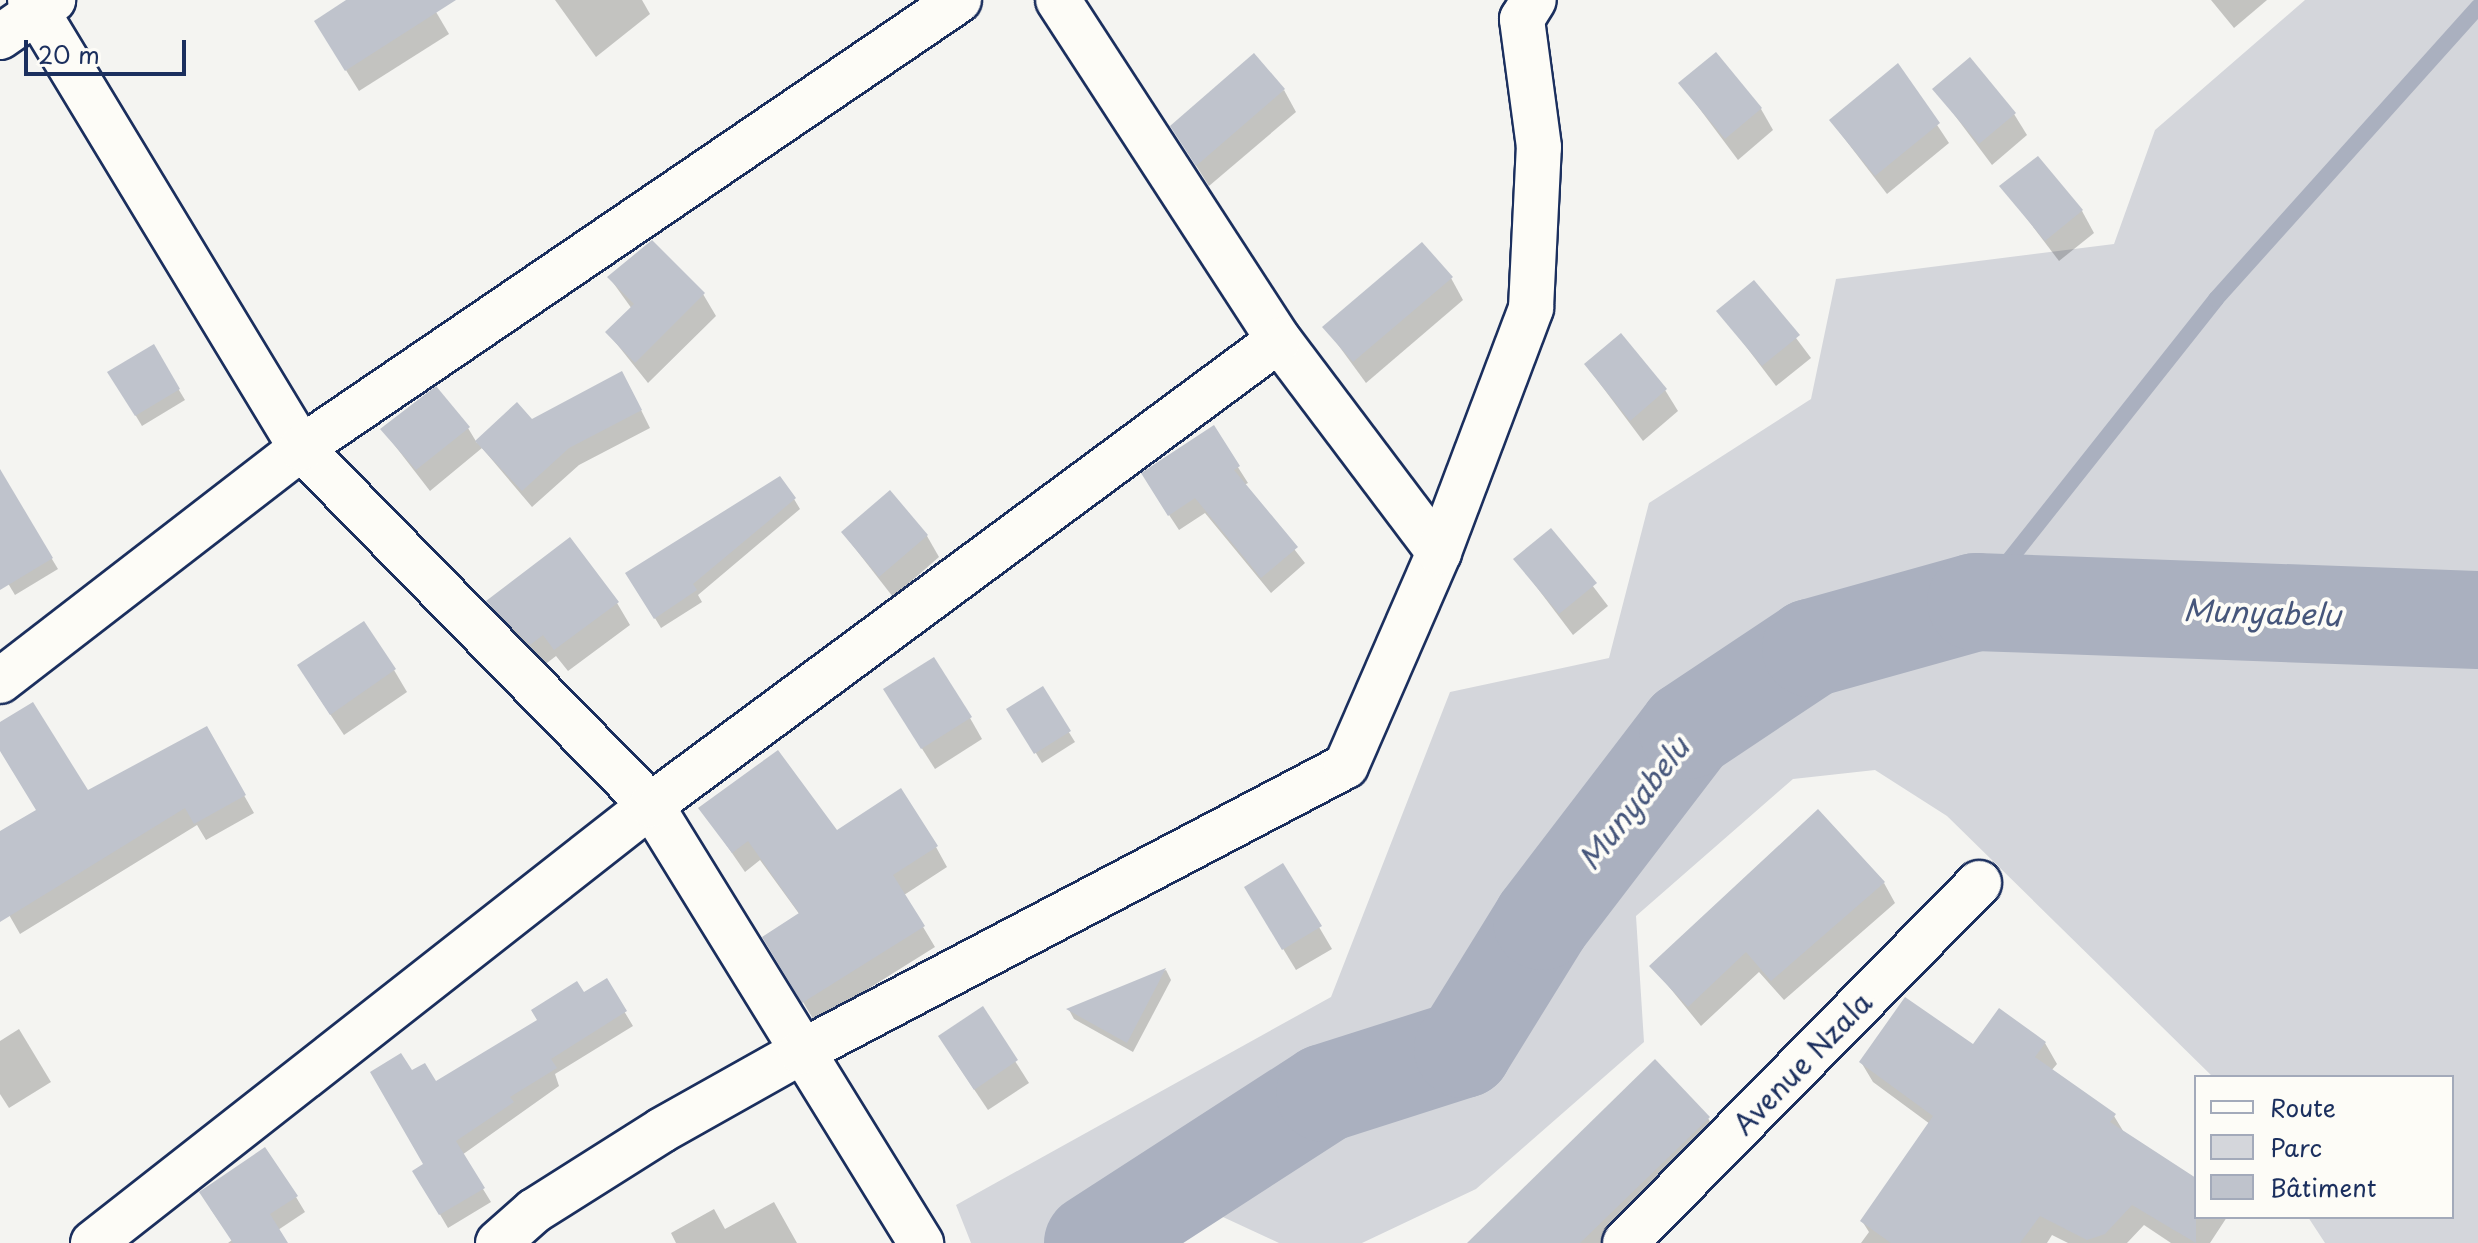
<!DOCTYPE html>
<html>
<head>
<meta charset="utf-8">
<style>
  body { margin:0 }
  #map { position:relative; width:2478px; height:1243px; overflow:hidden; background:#f4f4f1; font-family:"Playpen Sans",sans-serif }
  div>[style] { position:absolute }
  .green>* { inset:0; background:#d4d6db }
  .shadow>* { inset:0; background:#0003 }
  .stream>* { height:16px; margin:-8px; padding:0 8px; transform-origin:8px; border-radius:8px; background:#aab0bf }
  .river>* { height:98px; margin:-49px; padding:0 49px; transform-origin:49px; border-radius:49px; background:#aab0bf }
  .building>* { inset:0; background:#bfc3cc }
  .roads { filter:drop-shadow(2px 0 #1b2f5e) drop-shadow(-2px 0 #1b2f5e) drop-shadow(0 2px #1b2f5e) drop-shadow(0 -2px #1b2f5e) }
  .street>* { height:44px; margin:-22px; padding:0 22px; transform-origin:22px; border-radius:22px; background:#fdfcf7 }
  .secondary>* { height:44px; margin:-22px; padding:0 22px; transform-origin:22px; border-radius:22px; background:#fdfcf7 }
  span { translate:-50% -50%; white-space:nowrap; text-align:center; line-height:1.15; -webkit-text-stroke:8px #fdfcf7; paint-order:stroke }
  .street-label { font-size:28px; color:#1b2f5e }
  .water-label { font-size:30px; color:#46567b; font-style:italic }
  .legend { position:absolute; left:2194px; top:1075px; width:260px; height:144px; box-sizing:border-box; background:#fdfcf7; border:2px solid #a3aaba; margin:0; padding:10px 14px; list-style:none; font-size:24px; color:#1b2f5e }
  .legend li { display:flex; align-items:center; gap:16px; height:40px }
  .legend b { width:40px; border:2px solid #a3aaba }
  .scale { position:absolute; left:24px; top:40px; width:162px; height:36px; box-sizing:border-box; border:4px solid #1b2f5e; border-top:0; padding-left:10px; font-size:24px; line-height:28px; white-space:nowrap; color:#1b2f5e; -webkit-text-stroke:6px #fdfcf7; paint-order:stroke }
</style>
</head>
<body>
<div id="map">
  <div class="green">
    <i style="clip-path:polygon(2305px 0,2478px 0,2478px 1243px,2325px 1243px,2308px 1217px,2452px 1217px,2452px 1077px,2213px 1077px,1947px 816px,1875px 770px,1793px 779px,1636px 916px,1644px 1042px,1476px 1189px,1362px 1243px,1279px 1243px,1210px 1211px,1147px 1243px,971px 1243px,956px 1205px,1331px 997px,1450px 692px,1609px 658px,1649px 503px,1811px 399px,1836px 279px,2114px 244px,2155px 130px)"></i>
  </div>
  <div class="shadow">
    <i style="clip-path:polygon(350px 0,429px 0,449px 34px,359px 91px,329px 43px)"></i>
    <i style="clip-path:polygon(555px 0,642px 0,650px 14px,596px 57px)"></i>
    <i style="clip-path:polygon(2211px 0,2267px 0,2234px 28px)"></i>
    <i style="clip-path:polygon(1898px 66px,1949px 143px,1887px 194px,1831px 121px)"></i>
    <i style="clip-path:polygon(1681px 84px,1761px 109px,1773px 130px,1738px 160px)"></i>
    <i style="clip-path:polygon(1935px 89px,2014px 114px,2027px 135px,1992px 165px)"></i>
    <i style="clip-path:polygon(1284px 90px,1296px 112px,1209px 186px,1185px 148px)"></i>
    <i style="clip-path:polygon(2002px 186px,2082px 211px,2094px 233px,2059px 261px)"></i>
    <i style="clip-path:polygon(609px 277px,703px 294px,716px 316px,648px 383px,608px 333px,632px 309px)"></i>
    <i style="clip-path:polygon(1451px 278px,1463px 300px,1366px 383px,1325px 327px)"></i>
    <i style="clip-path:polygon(1754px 282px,1811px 358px,1776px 386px,1719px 311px)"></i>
    <i style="clip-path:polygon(153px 347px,185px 400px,142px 426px,110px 373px)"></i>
    <i style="clip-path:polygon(1586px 365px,1665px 390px,1678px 411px,1643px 441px)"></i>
    <i style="clip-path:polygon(631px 390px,650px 428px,579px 465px,532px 507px,482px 448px,430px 491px,382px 429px,468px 428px,477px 443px)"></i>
    <i style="clip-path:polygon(1213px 428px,1248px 483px,1244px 485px,1305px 563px,1271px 593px,1205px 513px,1179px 530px,1152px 489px)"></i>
    <i style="clip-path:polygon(794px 499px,800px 509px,698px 595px,702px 602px,661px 628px,628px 574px)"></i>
    <i style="clip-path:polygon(26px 516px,58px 569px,15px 595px,0 570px,0 532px)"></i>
    <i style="clip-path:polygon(1551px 531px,1608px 606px,1573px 635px,1516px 560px)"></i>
    <i style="clip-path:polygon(843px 533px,927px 536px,939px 557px,893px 597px)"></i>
    <i style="clip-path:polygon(488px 601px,617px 603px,630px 625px,568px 671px,556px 656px,543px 666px,501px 623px)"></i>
    <i style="clip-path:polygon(394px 670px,407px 692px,344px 735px,312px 687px)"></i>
    <i style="clip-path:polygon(1042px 689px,1075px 742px,1042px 763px,1009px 709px)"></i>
    <i style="clip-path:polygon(898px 711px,970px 718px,982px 739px,935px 769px)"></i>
    <i style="clip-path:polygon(0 725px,87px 793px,206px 728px,254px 813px,206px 840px,197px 825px,20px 934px,0 899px,0 833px,38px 811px,0 747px)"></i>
    <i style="clip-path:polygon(701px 808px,936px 847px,947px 867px,904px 895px,935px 947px,815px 1022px,776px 957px,800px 915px,760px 860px,745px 872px)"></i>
    <i style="clip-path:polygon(1283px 866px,1332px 949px,1296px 970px,1259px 909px)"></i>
    <i style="clip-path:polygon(1884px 883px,1895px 903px,1784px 1000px,1759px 972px,1701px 1026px,1652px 966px)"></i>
    <i style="clip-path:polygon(1166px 970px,1171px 980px,1133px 1052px,1074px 1019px,1069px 1010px)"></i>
    <i style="clip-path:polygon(606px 981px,633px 1026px,555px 1074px,559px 1086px,462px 1155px,491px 1202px,448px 1228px,415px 1172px,425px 1165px,411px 1073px,435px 1084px)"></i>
    <i style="clip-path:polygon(982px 1009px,1029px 1083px,988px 1110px,953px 1058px)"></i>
    <i style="clip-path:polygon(19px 1029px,51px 1082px,9px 1108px,0 1094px,0 1041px)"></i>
    <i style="clip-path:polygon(2045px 1043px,2057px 1064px,2051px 1071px,2114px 1116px,2125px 1134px,2196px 1181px,2196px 1217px,2227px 1217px,2210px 1243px,2171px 1243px,2144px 1225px,2127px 1243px,2068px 1243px,2052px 1235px,2047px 1243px,1861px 1243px,1869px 1232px,1862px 1221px,1930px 1124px,1873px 1082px,1861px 1062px)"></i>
    <i style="clip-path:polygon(1708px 1118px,1720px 1140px,1615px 1243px,1469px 1243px)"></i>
    <i style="clip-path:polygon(296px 1197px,305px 1212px,278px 1230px,286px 1243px,228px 1243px,232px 1240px,210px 1208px)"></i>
    <i style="clip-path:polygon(774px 1202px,797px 1243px,676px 1243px,671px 1233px,714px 1209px,725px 1229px)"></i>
  </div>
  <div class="stream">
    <i style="left:1976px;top:602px;width:387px;rotate:-51.6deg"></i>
    <i style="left:2216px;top:299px;width:392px;rotate:-48.1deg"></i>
  </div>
  <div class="river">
    <i style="left:1093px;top:1243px;width:276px;rotate:-32.9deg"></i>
    <i style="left:1325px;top:1093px;width:145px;rotate:-17.7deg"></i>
    <i style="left:1463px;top:1049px;width:150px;rotate:-58.3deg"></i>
    <i style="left:1542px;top:921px;width:240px;rotate:-52.6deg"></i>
    <i style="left:1688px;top:730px;width:148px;rotate:-33.7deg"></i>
    <i style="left:1811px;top:648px;width:171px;rotate:-15.6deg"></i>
    <i style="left:1976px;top:602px;width:502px;rotate:2.05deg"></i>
  </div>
  <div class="building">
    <i style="clip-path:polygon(346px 0,456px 0,345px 71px,314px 21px)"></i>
    <i style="clip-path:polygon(1716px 52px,1762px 108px,1725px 139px,1678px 83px)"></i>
    <i style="clip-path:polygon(1254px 53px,1285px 89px,1196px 166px,1170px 126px)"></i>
    <i style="clip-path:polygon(1970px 57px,2016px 113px,1979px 144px,1932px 89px)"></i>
    <i style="clip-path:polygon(1898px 63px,1940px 123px,1875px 176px,1829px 120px)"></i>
    <i style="clip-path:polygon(2038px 156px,2083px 210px,2045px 241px,1999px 186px)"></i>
    <i style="clip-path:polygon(652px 240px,705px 293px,635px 363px,605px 332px,634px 304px,607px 277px)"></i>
    <i style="clip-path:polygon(1422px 242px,1453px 277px,1353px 362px,1322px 327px)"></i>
    <i style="clip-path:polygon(1754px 280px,1800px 335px,1762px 366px,1716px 311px)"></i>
    <i style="clip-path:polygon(1621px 333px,1667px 389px,1630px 421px,1584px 364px)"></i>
    <i style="clip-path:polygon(154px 344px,180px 389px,135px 416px,107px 372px)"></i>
    <i style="clip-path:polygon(622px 371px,642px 410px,569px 448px,522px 491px,475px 441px,517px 402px,532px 419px)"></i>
    <i style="clip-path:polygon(436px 386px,470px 427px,416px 470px,380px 429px)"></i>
    <i style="clip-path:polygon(1214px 425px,1240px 466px,1234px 470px,1298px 547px,1261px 578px,1195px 498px,1168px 516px,1141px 473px)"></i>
    <i style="clip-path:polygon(0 469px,53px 558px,0 590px)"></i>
    <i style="clip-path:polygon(780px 476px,796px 498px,693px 584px,697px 590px,654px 619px,625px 573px)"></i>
    <i style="clip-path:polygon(890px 490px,928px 535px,879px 577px,841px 532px)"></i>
    <i style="clip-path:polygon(1551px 528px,1597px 583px,1559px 614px,1513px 559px)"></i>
    <i style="clip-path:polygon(570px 537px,619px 602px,554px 650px,543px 635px,530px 645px,486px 601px)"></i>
    <i style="clip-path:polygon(364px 621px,396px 669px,330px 715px,297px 665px)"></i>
    <i style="clip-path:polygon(934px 657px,972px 717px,921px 749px,883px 689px)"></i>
    <i style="clip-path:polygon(1043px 686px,1071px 731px,1034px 754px,1006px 709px)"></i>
    <i style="clip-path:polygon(33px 702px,88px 790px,207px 726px,246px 795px,194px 824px,185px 808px,0 922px,0 831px,36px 810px,0 751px,0 722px)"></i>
    <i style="clip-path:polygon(778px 750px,837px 830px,901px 788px,938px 846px,893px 875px,925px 926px,802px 1003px,762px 937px,799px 913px,748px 841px,732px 853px,698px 808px)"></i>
    <i style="clip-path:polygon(1818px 809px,1885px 882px,1771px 981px,1746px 952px,1688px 1007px,1649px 966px)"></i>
    <i style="clip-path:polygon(1283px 863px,1322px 926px,1282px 950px,1244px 887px)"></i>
    <i style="clip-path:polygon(1166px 968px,1127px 1043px,1066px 1009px)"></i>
    <i style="clip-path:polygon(607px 978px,627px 1011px,551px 1059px,557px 1068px,510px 1097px,514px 1102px,456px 1141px,485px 1188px,439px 1215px,412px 1171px,423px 1164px,370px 1072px,401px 1053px,412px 1070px,425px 1063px,436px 1081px,537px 1020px,531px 1010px,577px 981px,584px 992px)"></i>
    <i style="clip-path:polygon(1905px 997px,1973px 1044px,1999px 1008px,2046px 1042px,2035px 1057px,2116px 1114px,2110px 1122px,2196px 1178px,2196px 1243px,2132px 1205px,2105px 1234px,2087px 1240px,2040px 1216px,2020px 1243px,1891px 1243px,1860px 1221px,1933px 1116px,1859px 1062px)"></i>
    <i style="clip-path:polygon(983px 1006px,1018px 1060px,974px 1090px,938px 1036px)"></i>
    <i style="clip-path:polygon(1655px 1059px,1710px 1117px,1580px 1243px,1467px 1243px)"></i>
    <i style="clip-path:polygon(265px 1147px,298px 1196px,270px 1214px,288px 1243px,233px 1243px,199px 1192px)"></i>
  </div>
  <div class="roads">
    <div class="street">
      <i style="left:30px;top:0;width:524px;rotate:58.83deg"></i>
      <i style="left:301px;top:448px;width:500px;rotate:45.6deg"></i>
      <i style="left:651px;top:805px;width:515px;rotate:58.35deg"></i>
      <i style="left:1058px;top:0;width:406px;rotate:57deg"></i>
      <i style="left:1279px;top:340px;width:266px;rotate:53deg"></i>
      <i style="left:0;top:37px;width:65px;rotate:-34.9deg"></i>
      <i style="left:0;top:681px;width:381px;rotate:-37.7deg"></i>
      <i style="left:301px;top:448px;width:796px;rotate:-34.25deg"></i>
      <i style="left:93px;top:1243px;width:709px;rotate:-38.13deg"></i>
      <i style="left:651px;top:805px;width:781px;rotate:-36.52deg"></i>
      <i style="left:1625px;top:1243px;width:505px;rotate:-45.48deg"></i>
    </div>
    <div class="secondary">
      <i style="left:498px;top:1243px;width:48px;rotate:-41.6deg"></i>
      <i style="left:534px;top:1211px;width:151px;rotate:-32.3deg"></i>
      <i style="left:662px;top:1130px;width:159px;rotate:-29.3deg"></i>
      <i style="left:801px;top:1052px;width:615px;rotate:-27.69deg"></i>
      <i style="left:1346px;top:766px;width:233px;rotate:-66.5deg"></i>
      <i style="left:1439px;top:552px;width:261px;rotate:-69.3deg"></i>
      <i style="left:1531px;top:308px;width:161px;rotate:-87.2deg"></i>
      <i style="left:1539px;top:147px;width:129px;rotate:-97.6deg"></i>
      <i style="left:1522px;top:19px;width:22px;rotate:-58deg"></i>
    </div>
  </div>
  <div class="street-label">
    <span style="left:1802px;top:1063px;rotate:-46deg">Avenue Nzala</span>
  </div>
  <div class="water-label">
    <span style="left:2262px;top:612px;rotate:2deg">Munyabelu</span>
    <span style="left:1633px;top:803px;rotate:-52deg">Munyabelu</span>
  </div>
  <ul class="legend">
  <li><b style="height:10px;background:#fdfcf7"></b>Route</li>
  <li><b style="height:22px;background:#d4d6db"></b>Parc</li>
  <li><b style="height:22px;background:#bfc3cc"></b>Bâtiment</li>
  </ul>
  <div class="scale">20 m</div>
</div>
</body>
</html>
